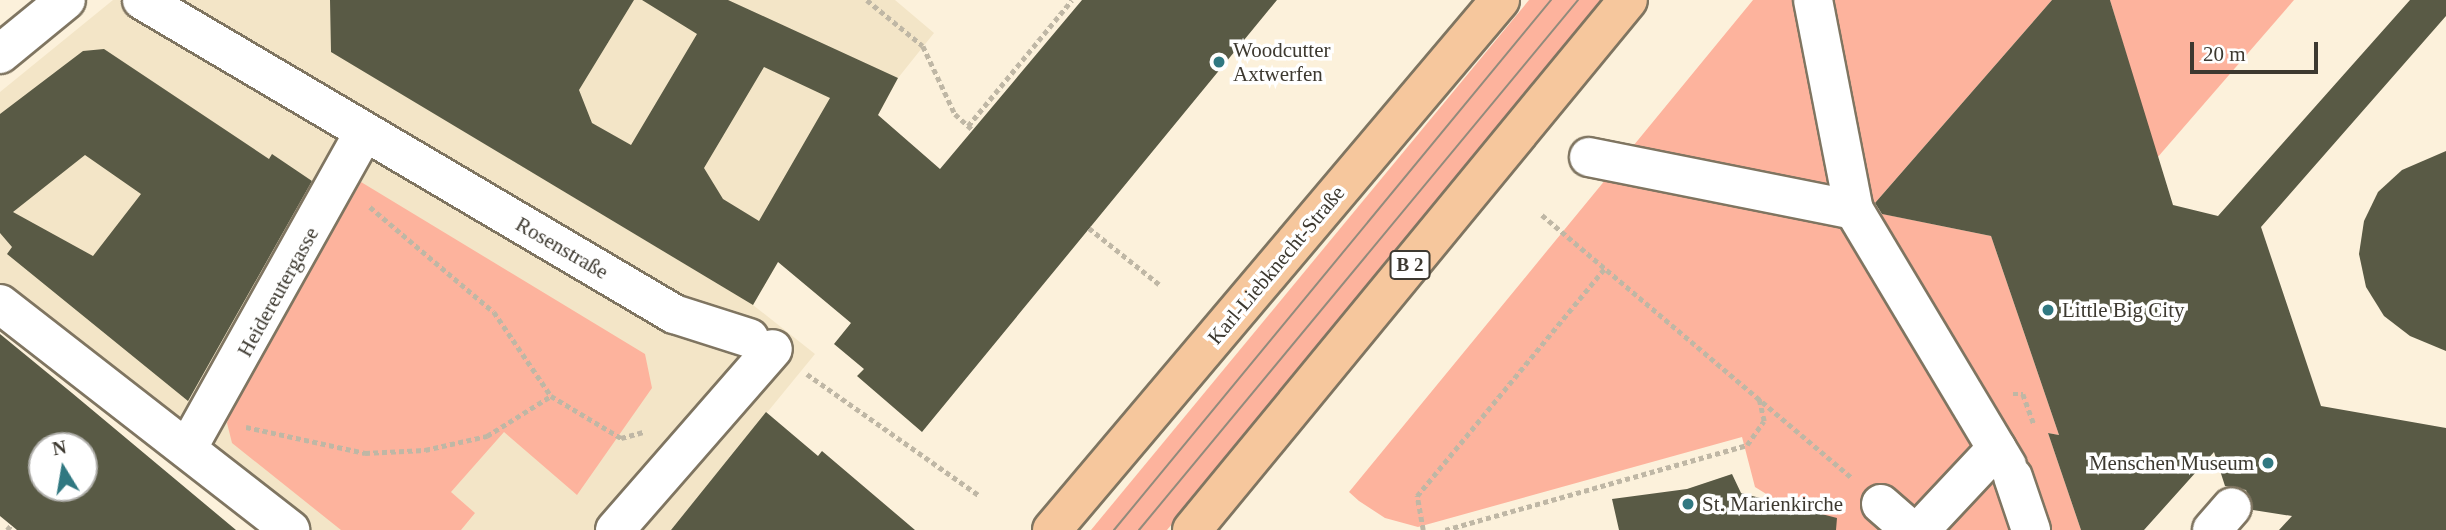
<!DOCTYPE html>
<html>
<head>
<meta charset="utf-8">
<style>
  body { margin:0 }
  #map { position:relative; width:2446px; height:530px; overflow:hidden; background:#fcf1db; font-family:"Times New Roman",serif }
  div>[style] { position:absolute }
  .built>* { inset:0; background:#f3e5c7 }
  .green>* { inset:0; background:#fdb39d }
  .building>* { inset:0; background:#595a45 }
  .path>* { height:4.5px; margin-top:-2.25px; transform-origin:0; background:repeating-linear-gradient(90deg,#bfb7a5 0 5px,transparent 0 8.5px) }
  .roads { filter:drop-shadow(2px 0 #7f7561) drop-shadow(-2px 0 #7f7561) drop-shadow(0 2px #7f7561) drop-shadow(0 -2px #7f7561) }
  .minor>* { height:38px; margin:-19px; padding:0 19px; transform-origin:19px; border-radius:19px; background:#fff }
  .major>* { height:38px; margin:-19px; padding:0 19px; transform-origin:19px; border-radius:19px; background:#f6c79d }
  .tram>* { height:2px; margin:-1px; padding:0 1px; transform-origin:1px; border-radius:1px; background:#928b7c }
  .dots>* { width:19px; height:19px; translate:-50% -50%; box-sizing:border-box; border:4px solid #fff; border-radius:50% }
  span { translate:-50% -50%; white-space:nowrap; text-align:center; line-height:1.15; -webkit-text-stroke:7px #fff; paint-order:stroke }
  .shield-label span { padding:2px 5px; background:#fff; border:2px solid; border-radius:5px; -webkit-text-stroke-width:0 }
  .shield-label { font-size:19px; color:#3d3930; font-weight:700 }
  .poi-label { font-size:21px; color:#3d3930 }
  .left { translate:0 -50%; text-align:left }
  .right { translate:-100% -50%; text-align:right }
  .street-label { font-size:21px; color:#3d3930 }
  .north { position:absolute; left:28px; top:432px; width:70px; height:70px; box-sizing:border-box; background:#fff; border:2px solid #b1b0ac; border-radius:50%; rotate:349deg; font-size:19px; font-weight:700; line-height:28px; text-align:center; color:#3d3930 }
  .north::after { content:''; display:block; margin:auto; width:24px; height:32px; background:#307881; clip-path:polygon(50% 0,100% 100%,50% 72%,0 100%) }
  .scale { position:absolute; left:2190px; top:42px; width:128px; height:32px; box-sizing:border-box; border:4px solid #3d3930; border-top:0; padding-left:9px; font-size:21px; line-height:24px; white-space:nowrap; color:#3d3930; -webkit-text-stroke:5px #fff; paint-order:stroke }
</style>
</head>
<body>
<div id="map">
  <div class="built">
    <i style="clip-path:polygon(113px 0,895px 0,934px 33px,898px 78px,870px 130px,858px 125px,753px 305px,815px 354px,671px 530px,258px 530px,0 323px,0 92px)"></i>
  </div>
  <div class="green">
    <i style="clip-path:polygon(1529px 0,1604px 0,1167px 530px,1091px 530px)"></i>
    <i style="clip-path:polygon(1753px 0,2052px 0,1868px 211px,1991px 236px,2059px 435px,2048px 433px,2081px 530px,1803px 530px,1789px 508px,1755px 487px,1742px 437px,1418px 527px,1385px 518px,1359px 501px,1349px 492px)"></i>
    <i style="clip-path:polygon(2110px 0,2294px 0,2157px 158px)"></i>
    <i style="clip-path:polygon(361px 182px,645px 354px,652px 388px,577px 495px,504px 432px,451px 492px,475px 513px,461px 530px,341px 530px,232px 443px,227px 423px,232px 406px)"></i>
  </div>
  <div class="building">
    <i style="clip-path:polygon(evenodd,330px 0,634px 0,579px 90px,592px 123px,631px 145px,697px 34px,642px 0,728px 0,898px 78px,878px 115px,940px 169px,1082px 0,1277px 0,922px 432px,857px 376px,864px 369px,834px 344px,851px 323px,778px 262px,753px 305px,331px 52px,330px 0,764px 67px,830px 98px,759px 221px,723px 199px,704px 168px,764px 67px)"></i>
    <i style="clip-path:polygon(2052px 0,2110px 0,2173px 205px,2218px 216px,2410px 0,2446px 0,2446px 16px,2261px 227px,2321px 406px,2446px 428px,2446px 530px,2279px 530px,2292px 516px,2253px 510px,2246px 490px,2225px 486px,2214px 452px,2144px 530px,2081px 530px,2048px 433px,2059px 435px,1991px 236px,1882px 214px,1875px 203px)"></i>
    <i style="clip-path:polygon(evenodd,104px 49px,269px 159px,272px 154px,312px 181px,188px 401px,7px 254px,12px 247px,0 233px,0 114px,83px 51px,104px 49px,85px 155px,141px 194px,93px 256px,13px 212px,85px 155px)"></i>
    <i style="clip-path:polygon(2446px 151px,2446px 351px,2410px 336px,2384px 316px,2366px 287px,2359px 254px,2364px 221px,2378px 192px,2402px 170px)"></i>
    <i style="clip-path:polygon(evenodd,0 334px,72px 393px,236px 530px,17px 530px,11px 525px,0 516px,0 334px,42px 446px,84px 446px,84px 488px,42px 488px,42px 446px)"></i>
    <i style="clip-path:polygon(766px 412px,818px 456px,822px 451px,915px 530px,671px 530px)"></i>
    <i style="clip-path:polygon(1732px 474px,1741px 493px,1837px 518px,1836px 530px,1619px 530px,1612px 499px,1687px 489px)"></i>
  </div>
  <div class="path">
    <i style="left:867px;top:0;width:72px;rotate:39.4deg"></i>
    <i style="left:923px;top:46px;width:75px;rotate:64.8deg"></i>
    <i style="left:955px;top:114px;width:24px;rotate:42deg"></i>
    <i style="left:968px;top:126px;width:163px;rotate:-50.5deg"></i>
    <i style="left:370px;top:207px;width:162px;rotate:40.3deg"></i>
    <i style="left:494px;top:312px;width:102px;rotate:55.8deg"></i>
    <i style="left:551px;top:396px;width:82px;rotate:31deg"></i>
    <i style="left:621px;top:438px;width:23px;rotate:-15deg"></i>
    <i style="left:1542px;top:215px;width:405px;rotate:40.3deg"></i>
    <i style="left:1089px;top:228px;width:90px;rotate:38.7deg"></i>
    <i style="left:807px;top:374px;width:212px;rotate:35.2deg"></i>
    <i style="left:2013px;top:394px;width:10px"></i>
    <i style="left:2023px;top:394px;width:33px;rotate:70deg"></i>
    <i style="left:246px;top:427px;width:122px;rotate:12.3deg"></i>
    <i style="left:365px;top:453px;width:60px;rotate:-2.9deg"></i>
    <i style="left:425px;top:450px;width:64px;rotate:-12.7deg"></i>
    <i style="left:487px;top:436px;width:75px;rotate:-32deg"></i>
    <i style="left:7px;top:530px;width:6px;rotate:-51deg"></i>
    <i style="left:1423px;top:530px;width:35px;rotate:-100deg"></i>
    <i style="left:1417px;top:496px;width:296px;rotate:-50.5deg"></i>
    <i style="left:1445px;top:530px;width:314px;rotate:-15.7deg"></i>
    <i style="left:1747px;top:445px;width:29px;rotate:-55deg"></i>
    <i style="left:1764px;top:421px;width:23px;rotate:-103deg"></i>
  </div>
  <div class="roads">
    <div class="minor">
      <i style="left:142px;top:0;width:618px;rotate:30.55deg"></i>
      <i style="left:674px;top:314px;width:79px;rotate:17.7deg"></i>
      <i style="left:1813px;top:0;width:214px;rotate:79deg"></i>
      <i style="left:0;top:54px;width:85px;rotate:-39.3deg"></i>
      <i style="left:1589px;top:157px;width:270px;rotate:11.3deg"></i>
      <i style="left:1854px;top:210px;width:298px;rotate:59.1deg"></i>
      <i style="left:0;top:304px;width:368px;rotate:37.9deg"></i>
      <i style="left:187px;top:449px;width:363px;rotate:-60.8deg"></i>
      <i style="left:2013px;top:477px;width:56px;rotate:71.2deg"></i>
      <i style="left:1881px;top:504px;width:40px;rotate:41deg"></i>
      <i style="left:615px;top:530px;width:240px;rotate:-48.9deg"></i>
      <i style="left:1920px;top:530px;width:112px;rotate:-46.8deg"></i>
      <i style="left:2212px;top:530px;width:30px;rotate:-49deg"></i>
    </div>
    <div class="major">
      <i style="left:1052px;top:530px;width:694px;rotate:-49.79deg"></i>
      <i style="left:1192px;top:530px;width:686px;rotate:-50.56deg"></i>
    </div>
  </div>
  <div class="tram">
    <i style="left:1114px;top:530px;width:687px;rotate:-50.49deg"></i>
    <i style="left:1139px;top:530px;width:688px;rotate:-50.36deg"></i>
  </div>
  <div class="dots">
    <i style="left:1219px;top:62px;background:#307881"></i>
    <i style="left:2048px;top:310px;background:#307881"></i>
    <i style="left:2268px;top:463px;background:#307881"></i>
    <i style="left:1688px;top:504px;background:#307881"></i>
  </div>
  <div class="shield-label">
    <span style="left:1410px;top:265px">B 2</span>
  </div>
  <div class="poi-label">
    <span class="left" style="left:1233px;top:62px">Woodcutter<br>Axtwerfen</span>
    <span class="left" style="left:2062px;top:310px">Little Big City</span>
    <span class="right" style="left:2254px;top:463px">Menschen Museum</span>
    <span class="left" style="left:1702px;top:504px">St. Marienkirche</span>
  </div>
  <div class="street-label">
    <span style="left:562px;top:248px;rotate:30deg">Rosenstraße</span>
    <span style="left:1276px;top:265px;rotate:-50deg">Karl-Liebknecht-Straße</span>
    <span style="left:278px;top:292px;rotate:-61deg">Heidereutergasse</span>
  </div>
  <div class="north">N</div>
  <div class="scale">20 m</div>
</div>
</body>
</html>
